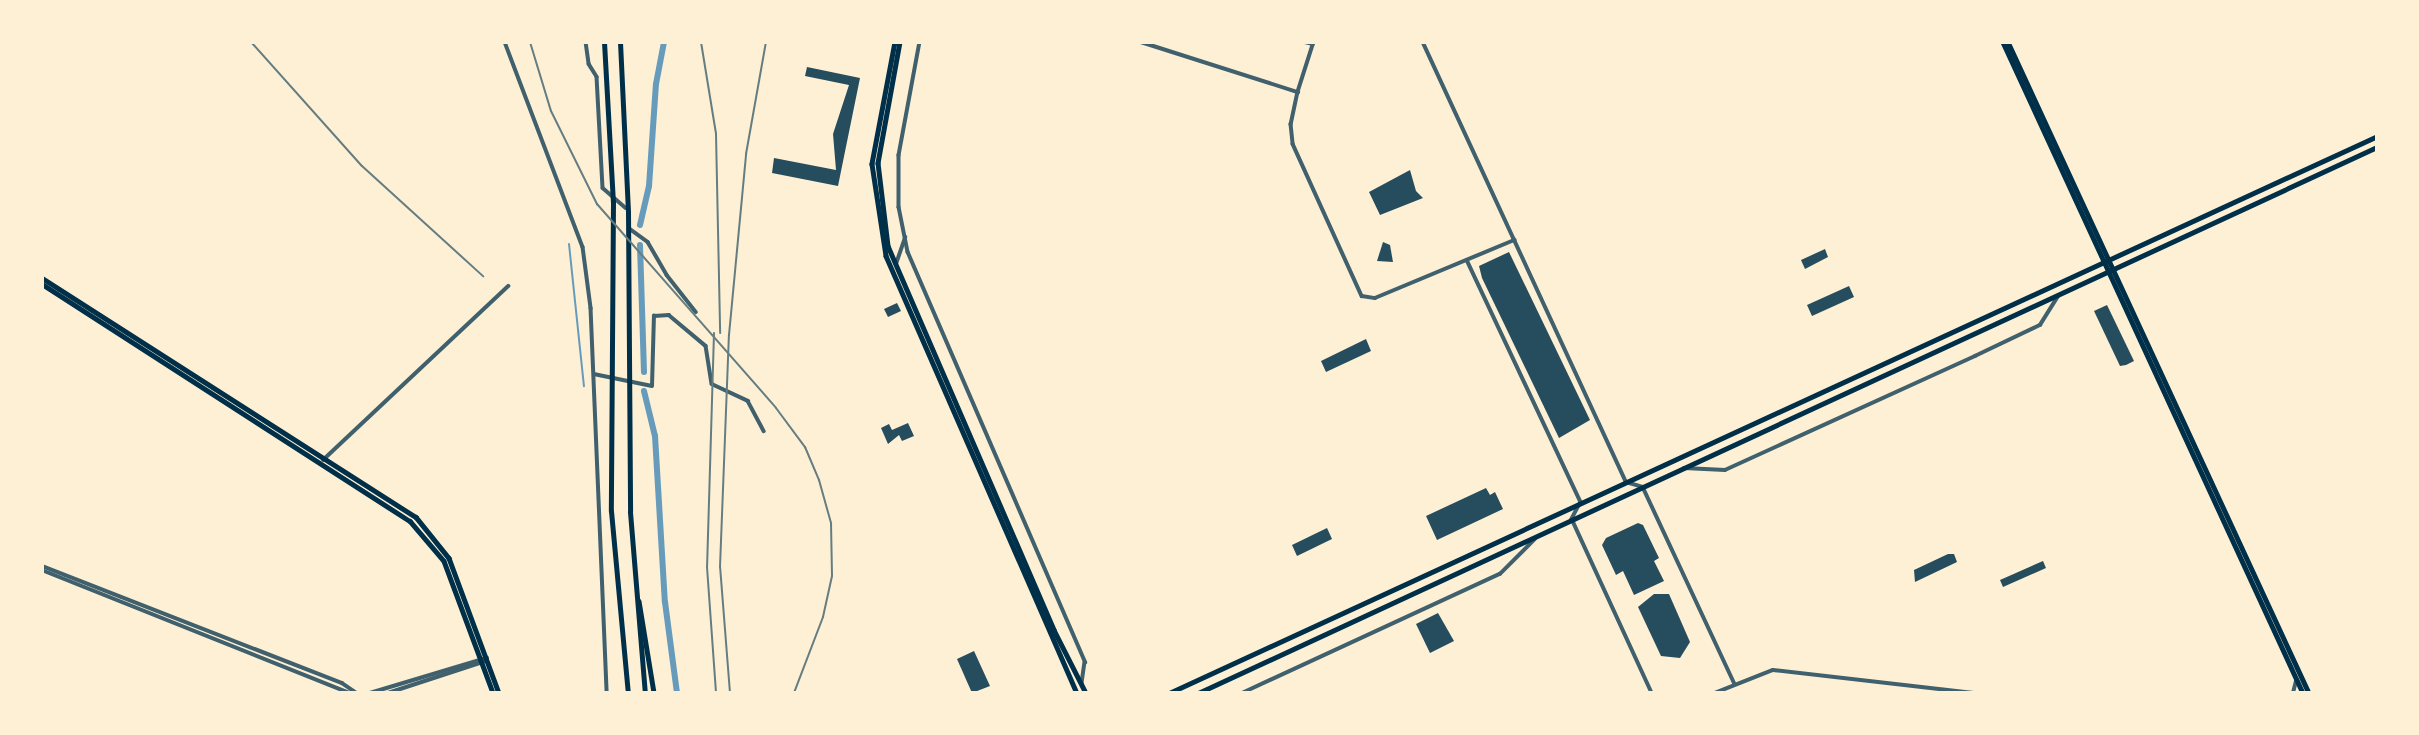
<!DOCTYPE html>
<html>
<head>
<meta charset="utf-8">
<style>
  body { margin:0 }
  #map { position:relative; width:2419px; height:735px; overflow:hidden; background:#fdf0d5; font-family:"Roboto Condensed",sans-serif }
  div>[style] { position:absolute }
  .stream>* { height:2px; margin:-1px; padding:0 1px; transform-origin:1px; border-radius:1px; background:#669bbc }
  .canal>* { height:6px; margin:-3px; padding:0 3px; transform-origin:3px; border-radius:3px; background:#669bbc }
  .building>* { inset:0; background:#264d5e }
  .minor>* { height:3.5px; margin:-1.75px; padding:0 1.75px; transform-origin:1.75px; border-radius:1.75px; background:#3f606c }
  .tertiary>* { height:3.5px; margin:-1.75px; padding:0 1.75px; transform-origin:1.75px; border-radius:1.75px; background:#3f606c }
  .secondary>* { height:4.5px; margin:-2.25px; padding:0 2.25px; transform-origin:2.25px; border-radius:2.25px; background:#003049 }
  .primary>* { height:5px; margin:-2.5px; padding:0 2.5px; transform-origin:2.5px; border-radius:2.5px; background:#003049 }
  .motorway>* { height:5px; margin:-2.5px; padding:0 2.5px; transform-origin:2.5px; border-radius:2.5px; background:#003049 }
  .rail>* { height:2px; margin:-1px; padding:0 1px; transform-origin:1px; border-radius:1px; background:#657d81 }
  span { translate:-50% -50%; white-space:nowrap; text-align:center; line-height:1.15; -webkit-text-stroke:7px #fdf0d5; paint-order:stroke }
  .frame { position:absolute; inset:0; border:44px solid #fdf0d5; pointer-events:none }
</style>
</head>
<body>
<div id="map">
  <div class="stream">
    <i style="left:569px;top:244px;width:143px;rotate:84deg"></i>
  </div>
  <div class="canal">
    <i style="left:640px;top:225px;width:40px;rotate:-77deg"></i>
    <i style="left:649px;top:186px;width:102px;rotate:-86.1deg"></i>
    <i style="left:656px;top:84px;width:43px;rotate:-79.2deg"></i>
    <i style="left:640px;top:245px;width:127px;rotate:88.2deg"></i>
    <i style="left:644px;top:391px;width:46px;rotate:76.3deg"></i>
    <i style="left:655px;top:436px;width:166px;rotate:86.6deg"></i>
    <i style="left:665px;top:602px;width:92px;rotate:82.5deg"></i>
  </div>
  <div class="building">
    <i style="clip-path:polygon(807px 67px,860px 78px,838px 186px,772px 173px,774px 158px,836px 170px,833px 134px,849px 85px,805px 76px)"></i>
    <i style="clip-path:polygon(1410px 170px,1416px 191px,1423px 198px,1380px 215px,1369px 192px)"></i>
    <i style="clip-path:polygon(1383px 242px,1390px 245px,1393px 262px,1377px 261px)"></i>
    <i style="clip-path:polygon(1825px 249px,1828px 257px,1805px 269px,1801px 260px)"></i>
    <i style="clip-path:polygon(1509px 252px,1590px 420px,1559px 438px,1482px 278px,1479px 266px)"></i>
    <i style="clip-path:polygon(1849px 286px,1854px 297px,1812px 316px,1807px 305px)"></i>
    <i style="clip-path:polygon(897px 303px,901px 311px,888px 317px,884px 309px)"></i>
    <i style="clip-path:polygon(2107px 305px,2134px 361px,2126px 365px,2120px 366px,2094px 311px)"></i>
    <i style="clip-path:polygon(1366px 339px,1371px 351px,1326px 372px,1321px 361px)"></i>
    <i style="clip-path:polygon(908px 423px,914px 436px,902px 441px,899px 435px,888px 444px,881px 428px,889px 424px,892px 430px)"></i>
    <i style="clip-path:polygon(1486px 488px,1490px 495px,1495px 492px,1503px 509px,1437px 540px,1426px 516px)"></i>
    <i style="clip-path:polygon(1638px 523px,1643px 525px,1659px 558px,1654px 561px,1664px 581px,1634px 595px,1623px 571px,1616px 575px,1602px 545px,1606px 538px)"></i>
    <i style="clip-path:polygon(1327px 528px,1332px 539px,1297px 556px,1292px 545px)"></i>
    <i style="clip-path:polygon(1948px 554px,1954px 554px,1957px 562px,1915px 582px,1914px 570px)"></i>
    <i style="clip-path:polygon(2043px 561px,2046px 568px,2003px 587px,2000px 580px)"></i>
    <i style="clip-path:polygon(1654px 594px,1669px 594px,1690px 642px,1680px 658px,1661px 656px,1638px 607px)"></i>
    <i style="clip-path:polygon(1438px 613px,1454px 641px,1430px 653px,1416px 624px)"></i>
    <i style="clip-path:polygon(974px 651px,990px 686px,972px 693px,957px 659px)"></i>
  </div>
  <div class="minor">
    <i style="left:505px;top:42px;width:219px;rotate:69.2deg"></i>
    <i style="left:583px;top:247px;width:62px;rotate:82.5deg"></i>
    <i style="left:591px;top:308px;width:385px;rotate:87.6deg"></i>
    <i style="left:586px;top:42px;width:22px;rotate:82deg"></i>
    <i style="left:589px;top:64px;width:15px;rotate:58deg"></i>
    <i style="left:597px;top:77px;width:111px;rotate:86.9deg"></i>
    <i style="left:603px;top:188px;width:30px;rotate:41deg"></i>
    <i style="left:920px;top:42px;width:115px;rotate:100.5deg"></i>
    <i style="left:899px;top:155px;width:52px;rotate:90deg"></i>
    <i style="left:899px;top:207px;width:46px;rotate:78.7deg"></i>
    <i style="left:908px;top:252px;width:447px;rotate:66.6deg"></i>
    <i style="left:1085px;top:662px;width:21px;rotate:98deg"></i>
    <i style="left:1141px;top:42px;width:165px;rotate:17.7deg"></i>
    <i style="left:1305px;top:42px;width:8px;rotate:14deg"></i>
    <i style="left:630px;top:229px;width:22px;rotate:36deg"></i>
    <i style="left:648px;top:242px;width:38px;rotate:60deg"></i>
    <i style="left:667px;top:275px;width:47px;rotate:51.9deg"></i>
    <i style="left:896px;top:264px;width:28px;rotate:-71deg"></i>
    <i style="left:594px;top:374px;width:59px;rotate:11.7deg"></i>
    <i style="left:652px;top:386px;width:70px;rotate:-88.4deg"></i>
    <i style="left:654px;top:316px;width:15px;rotate:-4deg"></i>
    <i style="left:669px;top:315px;width:48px;rotate:40deg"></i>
    <i style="left:706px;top:346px;width:38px;rotate:81deg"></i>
    <i style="left:712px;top:384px;width:40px;rotate:25deg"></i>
    <i style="left:748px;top:401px;width:34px;rotate:62deg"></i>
    <i style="left:323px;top:460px;width:254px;rotate:-43.2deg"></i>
    <i style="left:1684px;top:468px;width:41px;rotate:2.8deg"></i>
    <i style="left:1725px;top:470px;width:275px;rotate:-24.5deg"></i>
    <i style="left:1975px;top:356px;width:72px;rotate:-25.5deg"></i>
    <i style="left:2040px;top:325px;width:34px;rotate:-58deg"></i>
    <i style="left:42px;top:566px;width:322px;rotate:21.3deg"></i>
    <i style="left:342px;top:683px;width:18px;rotate:34deg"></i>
    <i style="left:42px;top:570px;width:332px;rotate:21.8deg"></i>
    <i style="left:370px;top:693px;width:122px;rotate:-16.7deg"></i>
    <i style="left:388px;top:693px;width:100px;rotate:-18.1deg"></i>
    <i style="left:1242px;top:693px;width:284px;rotate:-24.8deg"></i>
    <i style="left:1500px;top:574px;width:49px;rotate:-45deg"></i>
  </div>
  <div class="tertiary">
    <i style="left:1314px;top:42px;width:52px;rotate:107.7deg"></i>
    <i style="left:1298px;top:92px;width:33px;rotate:102deg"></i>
    <i style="left:1291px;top:124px;width:20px;rotate:84deg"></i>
    <i style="left:1293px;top:144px;width:167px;rotate:65.6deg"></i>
    <i style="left:1362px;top:296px;width:13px;rotate:9deg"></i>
    <i style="left:1375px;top:298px;width:151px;rotate:-22.6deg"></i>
    <i style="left:1423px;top:42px;width:485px;rotate:65.2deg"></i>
    <i style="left:1626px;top:482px;width:18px;rotate:16deg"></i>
    <i style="left:1643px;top:487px;width:217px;rotate:65deg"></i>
    <i style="left:1467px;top:260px;width:268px;rotate:64.8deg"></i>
    <i style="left:1581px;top:502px;width:19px;rotate:118deg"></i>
    <i style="left:1572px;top:519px;width:192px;rotate:65.3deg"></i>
    <i style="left:1715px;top:693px;width:62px;rotate:-21.6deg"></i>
    <i style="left:1773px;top:670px;width:204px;rotate:6.5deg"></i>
    <i style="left:2293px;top:693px;width:12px;rotate:-76deg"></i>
  </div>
  <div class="secondary">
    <i style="left:895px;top:42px;width:124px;rotate:100.7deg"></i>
    <i style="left:872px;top:164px;width:93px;rotate:81.3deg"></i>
    <i style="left:886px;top:256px;width:477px;rotate:66.4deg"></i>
    <i style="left:900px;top:42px;width:123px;rotate:100.3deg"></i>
    <i style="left:878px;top:163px;width:84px;rotate:83.1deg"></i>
    <i style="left:888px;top:246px;width:418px;rotate:66.6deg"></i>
    <i style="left:1054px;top:630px;width:71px;rotate:63.1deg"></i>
    <i style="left:2003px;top:42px;width:717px;rotate:65.26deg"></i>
    <i style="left:2008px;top:42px;width:717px;rotate:65.19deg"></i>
    <i style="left:42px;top:278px;width:444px;rotate:32.6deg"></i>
    <i style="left:416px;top:517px;width:53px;rotate:51.2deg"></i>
    <i style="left:449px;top:558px;width:144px;rotate:69.7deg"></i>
    <i style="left:42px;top:284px;width:438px;rotate:32.8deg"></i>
    <i style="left:410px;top:521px;width:52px;rotate:49.6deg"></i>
    <i style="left:444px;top:561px;width:141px;rotate:69.6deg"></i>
    <i style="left:639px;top:601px;width:93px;rotate:80.7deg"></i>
  </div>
  <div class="primary">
    <i style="left:1169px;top:693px;width:1330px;rotate:-24.75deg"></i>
    <i style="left:1198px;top:693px;width:1299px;rotate:-24.85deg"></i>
  </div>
  <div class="motorway">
    <i style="left:604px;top:42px;width:160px;rotate:86.8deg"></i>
    <i style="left:613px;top:202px;width:309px;rotate:90.4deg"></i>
    <i style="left:611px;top:511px;width:183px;rotate:84.7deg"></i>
    <i style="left:620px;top:42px;width:170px;rotate:87.3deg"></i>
    <i style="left:628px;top:212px;width:300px;rotate:89.6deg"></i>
    <i style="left:630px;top:512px;width:182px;rotate:85.3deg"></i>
  </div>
  <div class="rail">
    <i style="left:251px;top:42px;width:166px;rotate:48.2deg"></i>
    <i style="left:362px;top:166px;width:164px;rotate:42.3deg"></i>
    <i style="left:530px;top:42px;width:72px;rotate:73.1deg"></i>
    <i style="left:551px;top:111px;width:104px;rotate:63.7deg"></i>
    <i style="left:597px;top:204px;width:271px;rotate:48.7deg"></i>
    <i style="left:776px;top:408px;width:49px;rotate:53.4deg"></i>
    <i style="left:805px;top:447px;width:36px;rotate:67deg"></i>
    <i style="left:819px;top:480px;width:45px;rotate:74.4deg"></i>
    <i style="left:831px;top:523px;width:53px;rotate:88.9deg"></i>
    <i style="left:832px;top:576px;width:42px;rotate:102.4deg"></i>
    <i style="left:823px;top:617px;width:81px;rotate:110.9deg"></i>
    <i style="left:701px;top:42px;width:93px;rotate:80.7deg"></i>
    <i style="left:716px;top:134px;width:199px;rotate:88.8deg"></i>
    <i style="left:714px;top:333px;width:234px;rotate:91.7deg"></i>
    <i style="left:707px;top:567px;width:126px;rotate:85.9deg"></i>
    <i style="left:730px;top:693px;width:126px;rotate:-94.5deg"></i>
    <i style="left:720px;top:567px;width:232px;rotate:-87.8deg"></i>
    <i style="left:729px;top:335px;width:182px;rotate:-84.6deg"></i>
    <i style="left:746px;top:154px;width:114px;rotate:-79.9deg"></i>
  </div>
  <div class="frame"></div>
</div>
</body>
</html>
